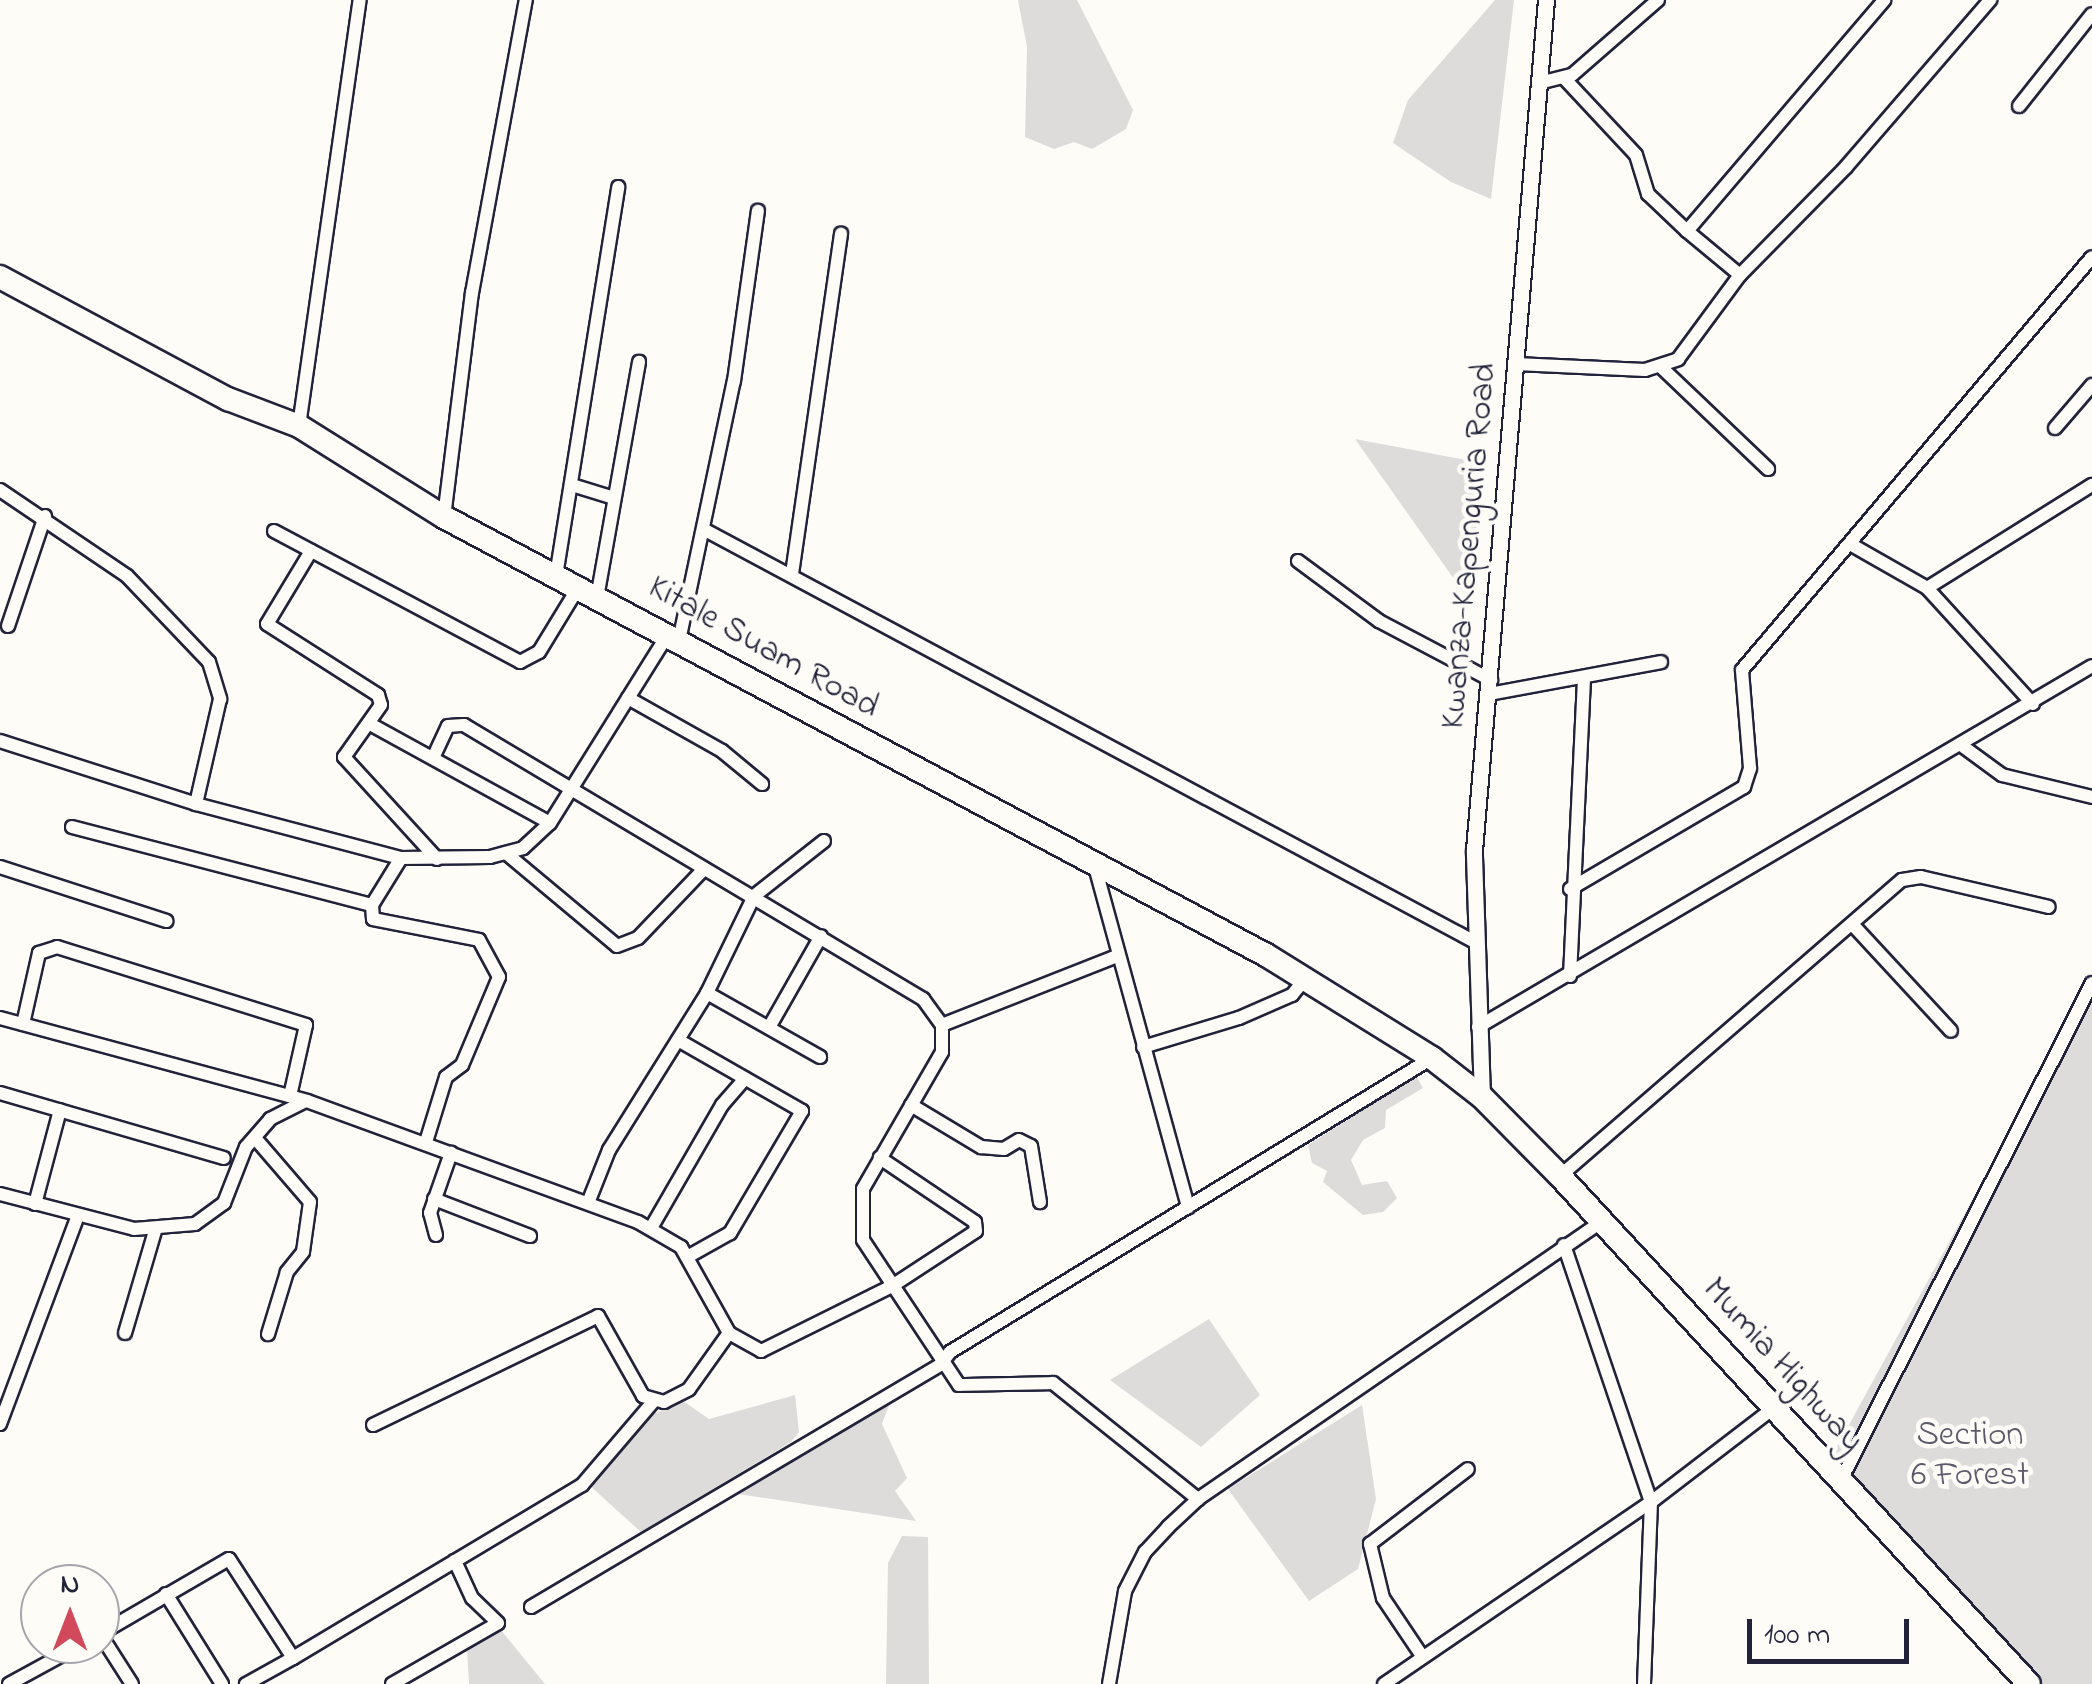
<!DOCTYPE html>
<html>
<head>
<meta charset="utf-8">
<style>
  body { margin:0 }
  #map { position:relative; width:2092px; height:1684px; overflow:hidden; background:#fdfcf7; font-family:"Indie Flower",sans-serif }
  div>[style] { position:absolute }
  .green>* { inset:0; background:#dddcdb }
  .roads { filter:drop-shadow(2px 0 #22223b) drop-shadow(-2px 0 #22223b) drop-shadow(0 2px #22223b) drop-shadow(0 -2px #22223b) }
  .minor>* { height:12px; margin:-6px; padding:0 6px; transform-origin:6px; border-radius:6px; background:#fdfcf7 }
  .tertiary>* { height:15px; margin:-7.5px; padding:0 7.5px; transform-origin:7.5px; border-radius:7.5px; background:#fdfcf7 }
  .trunk>* { height:22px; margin:-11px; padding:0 11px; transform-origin:11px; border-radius:11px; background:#fdfcf7 }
  span { translate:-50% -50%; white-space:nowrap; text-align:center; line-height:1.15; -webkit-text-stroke:9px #fdfcf7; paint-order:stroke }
  .street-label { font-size:35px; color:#22223b }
  .park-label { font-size:35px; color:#5a5a6b }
  .north { position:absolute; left:20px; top:1564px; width:100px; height:100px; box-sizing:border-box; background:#fdfcf7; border:2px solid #a5a5ac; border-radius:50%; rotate:0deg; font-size:28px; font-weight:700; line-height:40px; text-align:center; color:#22223b }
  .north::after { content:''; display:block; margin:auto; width:35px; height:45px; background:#d1495b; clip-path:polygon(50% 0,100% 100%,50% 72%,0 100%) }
  .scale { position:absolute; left:1747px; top:1619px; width:162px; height:45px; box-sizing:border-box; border:5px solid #22223b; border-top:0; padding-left:12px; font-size:30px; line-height:35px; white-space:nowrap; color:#22223b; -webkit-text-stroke:8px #fdfcf7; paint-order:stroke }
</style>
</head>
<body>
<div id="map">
  <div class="green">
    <i style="clip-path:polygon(1018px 0,1077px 0,1133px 110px,1126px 129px,1092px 149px,1074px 142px,1054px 149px,1025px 137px,1027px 47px)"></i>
    <i style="clip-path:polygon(1495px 0,1514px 0,1491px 199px,1451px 182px,1393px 143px,1408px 100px)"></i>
    <i style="clip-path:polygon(1355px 439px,1482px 463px,1471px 603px)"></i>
    <i style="clip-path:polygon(2092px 981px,2092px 1684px,2010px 1684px,1821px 1476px)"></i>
    <i style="clip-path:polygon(1416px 1076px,1423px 1088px,1386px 1110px,1385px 1128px,1363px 1140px,1351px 1160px,1362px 1185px,1387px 1181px,1397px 1198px,1383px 1212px,1363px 1215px,1323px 1182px,1327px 1171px,1312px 1163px,1308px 1145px)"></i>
    <i style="clip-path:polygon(1209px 1319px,1260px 1395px,1201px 1447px,1110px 1380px)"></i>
    <i style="clip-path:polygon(795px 1395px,799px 1432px,791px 1442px,641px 1532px,589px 1485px,651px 1415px,683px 1401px,709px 1419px)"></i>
    <i style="clip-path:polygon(892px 1397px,882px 1424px,907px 1478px,895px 1491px,916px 1521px,725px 1492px)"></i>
    <i style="clip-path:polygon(1362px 1405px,1376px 1499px,1358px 1569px,1309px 1601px,1228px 1489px)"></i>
    <i style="clip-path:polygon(902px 1536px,928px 1537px,929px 1684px,886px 1684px,888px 1563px)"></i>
    <i style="clip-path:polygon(500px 1629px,545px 1684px,469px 1684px,467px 1648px)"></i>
  </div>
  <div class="roads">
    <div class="minor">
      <i style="left:1564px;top:78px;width:105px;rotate:46.9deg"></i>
      <i style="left:1636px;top:155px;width:41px;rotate:72.9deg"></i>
      <i style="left:1648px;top:194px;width:54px;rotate:43.5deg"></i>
      <i style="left:1539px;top:83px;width:34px;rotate:-14deg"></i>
      <i style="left:1572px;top:75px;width:114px;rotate:-41.1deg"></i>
      <i style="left:2019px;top:106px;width:117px;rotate:-51.6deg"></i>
      <i style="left:1740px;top:275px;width:69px;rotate:-140.3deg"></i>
      <i style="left:1687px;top:231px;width:304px;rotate:-49.5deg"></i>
      <i style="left:1516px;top:364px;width:129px;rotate:2.7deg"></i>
      <i style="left:1645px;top:370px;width:35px;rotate:-18deg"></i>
      <i style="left:1678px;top:359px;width:104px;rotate:-53.6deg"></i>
      <i style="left:1740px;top:275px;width:151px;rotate:-45.5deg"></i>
      <i style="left:1846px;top:167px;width:221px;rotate:-49.2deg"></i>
      <i style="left:1661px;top:367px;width:148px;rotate:43.6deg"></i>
      <i style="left:299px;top:426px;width:430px;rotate:-81.9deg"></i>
      <i style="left:2055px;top:428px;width:57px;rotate:-49.3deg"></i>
      <i style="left:572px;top:485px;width:44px;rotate:17.2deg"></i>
      <i style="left:0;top:490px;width:153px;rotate:34.1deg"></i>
      <i style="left:127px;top:576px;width:119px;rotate:46.4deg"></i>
      <i style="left:209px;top:662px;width:39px;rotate:73deg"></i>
      <i style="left:220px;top:699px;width:108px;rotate:102.9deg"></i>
      <i style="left:444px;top:517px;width:226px;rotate:-82.9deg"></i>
      <i style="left:472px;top:293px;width:298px;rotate:-79.6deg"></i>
      <i style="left:705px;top:530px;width:871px;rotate:28.15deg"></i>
      <i style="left:274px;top:531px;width:279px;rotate:28deg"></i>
      <i style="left:520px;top:662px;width:21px;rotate:-28deg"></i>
      <i style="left:539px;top:652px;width:75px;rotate:-58.6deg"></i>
      <i style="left:1850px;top:544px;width:89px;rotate:29.7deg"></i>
      <i style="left:1927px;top:588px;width:157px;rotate:47.6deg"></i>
      <i style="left:311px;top:551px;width:85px;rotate:121.1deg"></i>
      <i style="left:267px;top:624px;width:132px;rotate:32.6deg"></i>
      <i style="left:378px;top:695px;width:10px;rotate:73deg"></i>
      <i style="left:381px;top:705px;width:64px;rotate:125.4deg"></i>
      <i style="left:344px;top:757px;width:138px;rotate:47.6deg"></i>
      <i style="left:1298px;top:561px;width:101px;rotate:36.5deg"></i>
      <i style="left:1379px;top:621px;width:127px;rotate:27.8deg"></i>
      <i style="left:792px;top:574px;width:344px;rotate:-81.8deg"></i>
      <i style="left:556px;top:576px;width:394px;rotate:-80.9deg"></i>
      <i style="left:1927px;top:588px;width:195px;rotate:-32deg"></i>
      <i style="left:597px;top:598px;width:240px;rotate:-79.9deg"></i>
      <i style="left:8px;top:626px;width:116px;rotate:-71.4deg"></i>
      <i style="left:679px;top:641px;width:266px;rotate:-78.1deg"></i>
      <i style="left:734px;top:381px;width:172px;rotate:-82deg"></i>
      <i style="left:1489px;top:694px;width:175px;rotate:-10.5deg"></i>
      <i style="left:628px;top:698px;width:108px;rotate:29.4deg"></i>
      <i style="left:722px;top:751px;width:52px;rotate:39.5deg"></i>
      <i style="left:370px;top:724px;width:205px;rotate:28.8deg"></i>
      <i style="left:0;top:741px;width:206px;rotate:17.8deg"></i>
      <i style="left:196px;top:804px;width:212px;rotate:14.8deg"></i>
      <i style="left:401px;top:858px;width:89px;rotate:-0.6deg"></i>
      <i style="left:490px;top:857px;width:34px;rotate:-15deg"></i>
      <i style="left:523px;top:848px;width:37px;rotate:-43deg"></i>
      <i style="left:550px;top:823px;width:221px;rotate:-58deg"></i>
      <i style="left:1961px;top:745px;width:51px;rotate:36.2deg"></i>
      <i style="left:2002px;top:775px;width:93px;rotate:13.7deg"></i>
      <i style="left:433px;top:758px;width:35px;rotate:-65deg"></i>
      <i style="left:448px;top:726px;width:16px;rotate:-4deg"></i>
      <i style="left:464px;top:725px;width:535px;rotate:30.84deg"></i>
      <i style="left:923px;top:999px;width:32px;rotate:54deg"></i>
      <i style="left:942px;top:1025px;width:27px;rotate:90deg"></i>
      <i style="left:942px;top:1052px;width:158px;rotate:120deg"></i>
      <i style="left:863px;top:1189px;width:51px;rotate:90deg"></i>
      <i style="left:863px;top:1240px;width:174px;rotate:56.5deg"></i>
      <i style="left:959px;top:1385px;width:94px;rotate:-1.2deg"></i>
      <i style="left:1053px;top:1383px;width:186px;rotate:38.7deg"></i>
      <i style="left:72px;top:827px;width:310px;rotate:14.6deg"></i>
      <i style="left:507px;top:854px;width:143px;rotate:39.9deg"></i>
      <i style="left:617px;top:946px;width:22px;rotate:-21deg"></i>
      <i style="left:638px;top:938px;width:95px;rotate:-46.3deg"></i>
      <i style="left:401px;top:858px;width:55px;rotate:121.7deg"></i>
      <i style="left:372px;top:905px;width:14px;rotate:86deg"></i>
      <i style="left:373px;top:919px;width:108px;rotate:11.2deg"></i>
      <i style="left:479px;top:940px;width:42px;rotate:61.6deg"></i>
      <i style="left:499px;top:977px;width:95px;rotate:112.8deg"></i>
      <i style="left:462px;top:1065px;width:20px;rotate:143deg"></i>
      <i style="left:446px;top:1077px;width:68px;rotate:107.1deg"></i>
      <i style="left:1094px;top:863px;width:357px;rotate:74.7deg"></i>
      <i style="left:0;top:867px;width:175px;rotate:18deg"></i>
      <i style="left:1570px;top:889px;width:202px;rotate:-30.4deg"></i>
      <i style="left:1744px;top:787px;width:20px;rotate:-72deg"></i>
      <i style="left:1750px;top:768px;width:98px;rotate:-94.7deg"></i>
      <i style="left:1742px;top:670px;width:541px;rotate:-49.72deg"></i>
      <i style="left:1853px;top:925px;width:144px;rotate:47.2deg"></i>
      <i style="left:1570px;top:976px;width:298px;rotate:-87.3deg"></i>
      <i style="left:707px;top:993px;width:130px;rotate:29.5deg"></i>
      <i style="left:0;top:1018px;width:318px;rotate:15.1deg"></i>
      <i style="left:307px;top:1101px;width:352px;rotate:20.1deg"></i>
      <i style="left:638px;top:1222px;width:50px;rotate:30.2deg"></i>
      <i style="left:681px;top:1247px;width:98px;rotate:60.8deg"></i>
      <i style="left:729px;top:1333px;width:37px;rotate:29deg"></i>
      <i style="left:761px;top:1351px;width:146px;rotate:-26.4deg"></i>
      <i style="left:892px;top:1286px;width:100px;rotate:-33.2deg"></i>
      <i style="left:976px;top:1231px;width:9px;rotate:-96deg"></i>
      <i style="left:975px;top:1222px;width:115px;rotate:-146deg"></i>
      <i style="left:23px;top:1024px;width:73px;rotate:-77.3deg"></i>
      <i style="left:39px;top:953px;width:19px;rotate:-18deg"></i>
      <i style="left:57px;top:947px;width:261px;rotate:17.4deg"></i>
      <i style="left:306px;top:1025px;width:73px;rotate:102.7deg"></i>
      <i style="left:771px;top:1024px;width:101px;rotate:-60.4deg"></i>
      <i style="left:942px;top:1025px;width:188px;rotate:-21.5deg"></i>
      <i style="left:1478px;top:1027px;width:712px;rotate:-30.45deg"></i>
      <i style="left:678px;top:1040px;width:143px;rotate:29.8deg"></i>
      <i style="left:802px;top:1111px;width:142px;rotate:120.5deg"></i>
      <i style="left:730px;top:1233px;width:49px;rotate:150.8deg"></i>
      <i style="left:1143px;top:1047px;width:100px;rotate:-16.8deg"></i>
      <i style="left:1239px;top:1018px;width:58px;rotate:-23.5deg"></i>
      <i style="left:1292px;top:995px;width:22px;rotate:-51deg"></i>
      <i style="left:0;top:1093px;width:233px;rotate:16.2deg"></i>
      <i style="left:911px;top:1105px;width:82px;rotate:31deg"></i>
      <i style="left:981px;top:1147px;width:23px;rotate:5deg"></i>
      <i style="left:1004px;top:1149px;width:17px;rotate:-31deg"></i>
      <i style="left:1019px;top:1140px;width:13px;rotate:27deg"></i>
      <i style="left:1031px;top:1146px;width:57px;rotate:80.9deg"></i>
      <i style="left:255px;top:1138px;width:84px;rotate:49.3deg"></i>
      <i style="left:310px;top:1202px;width:50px;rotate:98deg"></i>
      <i style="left:303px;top:1252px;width:26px;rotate:129deg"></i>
      <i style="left:287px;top:1272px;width:65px;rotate:107deg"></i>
      <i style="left:1560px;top:1176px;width:452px;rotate:-40.9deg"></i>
      <i style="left:1902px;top:880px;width:19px;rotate:-9deg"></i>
      <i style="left:1921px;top:877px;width:131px;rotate:13.2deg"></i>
      <i style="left:0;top:1194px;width:138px;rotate:14.6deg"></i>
      <i style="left:134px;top:1229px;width:61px;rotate:-4.7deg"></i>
      <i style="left:195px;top:1224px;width:36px;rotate:-36deg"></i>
      <i style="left:224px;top:1203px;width:60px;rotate:-68.6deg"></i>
      <i style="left:246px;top:1147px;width:37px;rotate:-49deg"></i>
      <i style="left:270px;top:1119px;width:39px;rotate:-27deg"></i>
      <i style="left:434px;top:1199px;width:103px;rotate:21.1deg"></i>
      <i style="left:588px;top:1203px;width:57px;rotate:-68.4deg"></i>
      <i style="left:609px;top:1150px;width:185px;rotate:-58deg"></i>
      <i style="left:707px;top:993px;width:108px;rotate:-64.1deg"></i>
      <i style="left:754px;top:896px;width:89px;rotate:-38.2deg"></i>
      <i style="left:35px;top:1204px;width:97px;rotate:-75.1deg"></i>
      <i style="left:651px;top:1228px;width:142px;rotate:-60deg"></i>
      <i style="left:722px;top:1105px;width:35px;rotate:-49deg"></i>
      <i style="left:436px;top:1235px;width:23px;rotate:-105deg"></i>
      <i style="left:430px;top:1213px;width:64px;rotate:-70.7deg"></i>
      <i style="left:1564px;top:1245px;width:271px;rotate:71.3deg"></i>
      <i style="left:1651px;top:1502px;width:182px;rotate:92.2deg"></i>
      <i style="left:125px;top:1333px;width:106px;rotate:-73.6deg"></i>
      <i style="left:0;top:1424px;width:223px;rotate:-69.5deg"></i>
      <i style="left:373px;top:1425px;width:250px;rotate:-25.8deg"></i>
      <i style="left:598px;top:1316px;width:92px;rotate:60.6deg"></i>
      <i style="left:643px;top:1396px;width:22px;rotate:16deg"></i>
      <i style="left:664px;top:1402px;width:28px;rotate:-27deg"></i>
      <i style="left:689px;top:1389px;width:69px;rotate:-54.5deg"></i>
      <i style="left:1840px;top:1482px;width:559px;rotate:-63.21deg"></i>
      <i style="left:166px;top:1594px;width:106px;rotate:58.1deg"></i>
      <i style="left:531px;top:1607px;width:475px;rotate:-30.6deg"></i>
      <i style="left:940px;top:1365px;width:16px;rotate:-52deg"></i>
      <i style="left:950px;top:1352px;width:565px;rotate:-31.38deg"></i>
      <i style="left:100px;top:1634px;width:149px;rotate:-30.2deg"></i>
      <i style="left:229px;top:1559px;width:118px;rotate:57.1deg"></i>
      <i style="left:293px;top:1658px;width:54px;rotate:151deg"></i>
      <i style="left:100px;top:1634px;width:59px;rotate:57.4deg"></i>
      <i style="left:1422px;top:1656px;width:70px;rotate:-123.9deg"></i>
      <i style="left:1383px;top:1598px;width:56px;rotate:-103.5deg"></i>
      <i style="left:1370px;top:1544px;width:123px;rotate:-37.4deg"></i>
      <i style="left:293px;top:1658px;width:337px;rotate:-30.9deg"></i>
      <i style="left:582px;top:1485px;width:109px;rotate:-49.5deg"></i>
      <i style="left:9px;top:1684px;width:83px;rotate:-28.7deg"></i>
      <i style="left:392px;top:1684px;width:122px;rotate:-29.9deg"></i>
      <i style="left:498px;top:1623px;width:36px;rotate:-136deg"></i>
      <i style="left:472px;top:1598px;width:41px;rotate:-114.7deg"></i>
      <i style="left:1109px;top:1684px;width:94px;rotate:-80.2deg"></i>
      <i style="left:1125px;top:1591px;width:44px;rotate:-62.9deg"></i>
      <i style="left:1145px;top:1552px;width:34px;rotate:-47deg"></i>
      <i style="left:1168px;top:1527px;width:41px;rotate:-43deg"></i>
      <i style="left:1198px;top:1499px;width:489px;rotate:-34.5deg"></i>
      <i style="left:1384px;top:1684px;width:323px;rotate:-34.3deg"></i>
      <i style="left:1651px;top:1502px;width:153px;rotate:-37.5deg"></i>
    </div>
    <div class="tertiary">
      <i style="left:1482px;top:1097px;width:247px;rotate:-91.9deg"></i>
      <i style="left:1474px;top:850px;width:853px;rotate:-85.16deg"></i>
    </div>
    <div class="trunk">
      <i style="left:0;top:277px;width:259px;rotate:28.2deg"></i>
      <i style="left:228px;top:399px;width:76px;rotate:20.8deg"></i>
      <i style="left:299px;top:426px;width:171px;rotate:32.1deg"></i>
      <i style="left:444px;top:517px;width:931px;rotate:28.05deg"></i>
      <i style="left:1266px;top:955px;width:195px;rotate:31.8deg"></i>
      <i style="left:1432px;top:1058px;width:63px;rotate:38deg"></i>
      <i style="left:1482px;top:1097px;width:111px;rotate:45.4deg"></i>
      <i style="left:1560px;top:1176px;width:691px;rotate:47.29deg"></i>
    </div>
  </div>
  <div class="street-label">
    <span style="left:1470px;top:546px;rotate:-85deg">Kwanza-Kapenguria Road</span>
    <span style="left:763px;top:648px;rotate:29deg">Kitale Suam Road</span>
    <span style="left:1782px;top:1366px;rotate:48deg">Mumia Highway</span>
  </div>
  <div class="park-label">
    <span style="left:1970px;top:1456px">Section<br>6 Forest</span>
  </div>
  <div class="north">N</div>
  <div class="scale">100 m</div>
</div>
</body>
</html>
